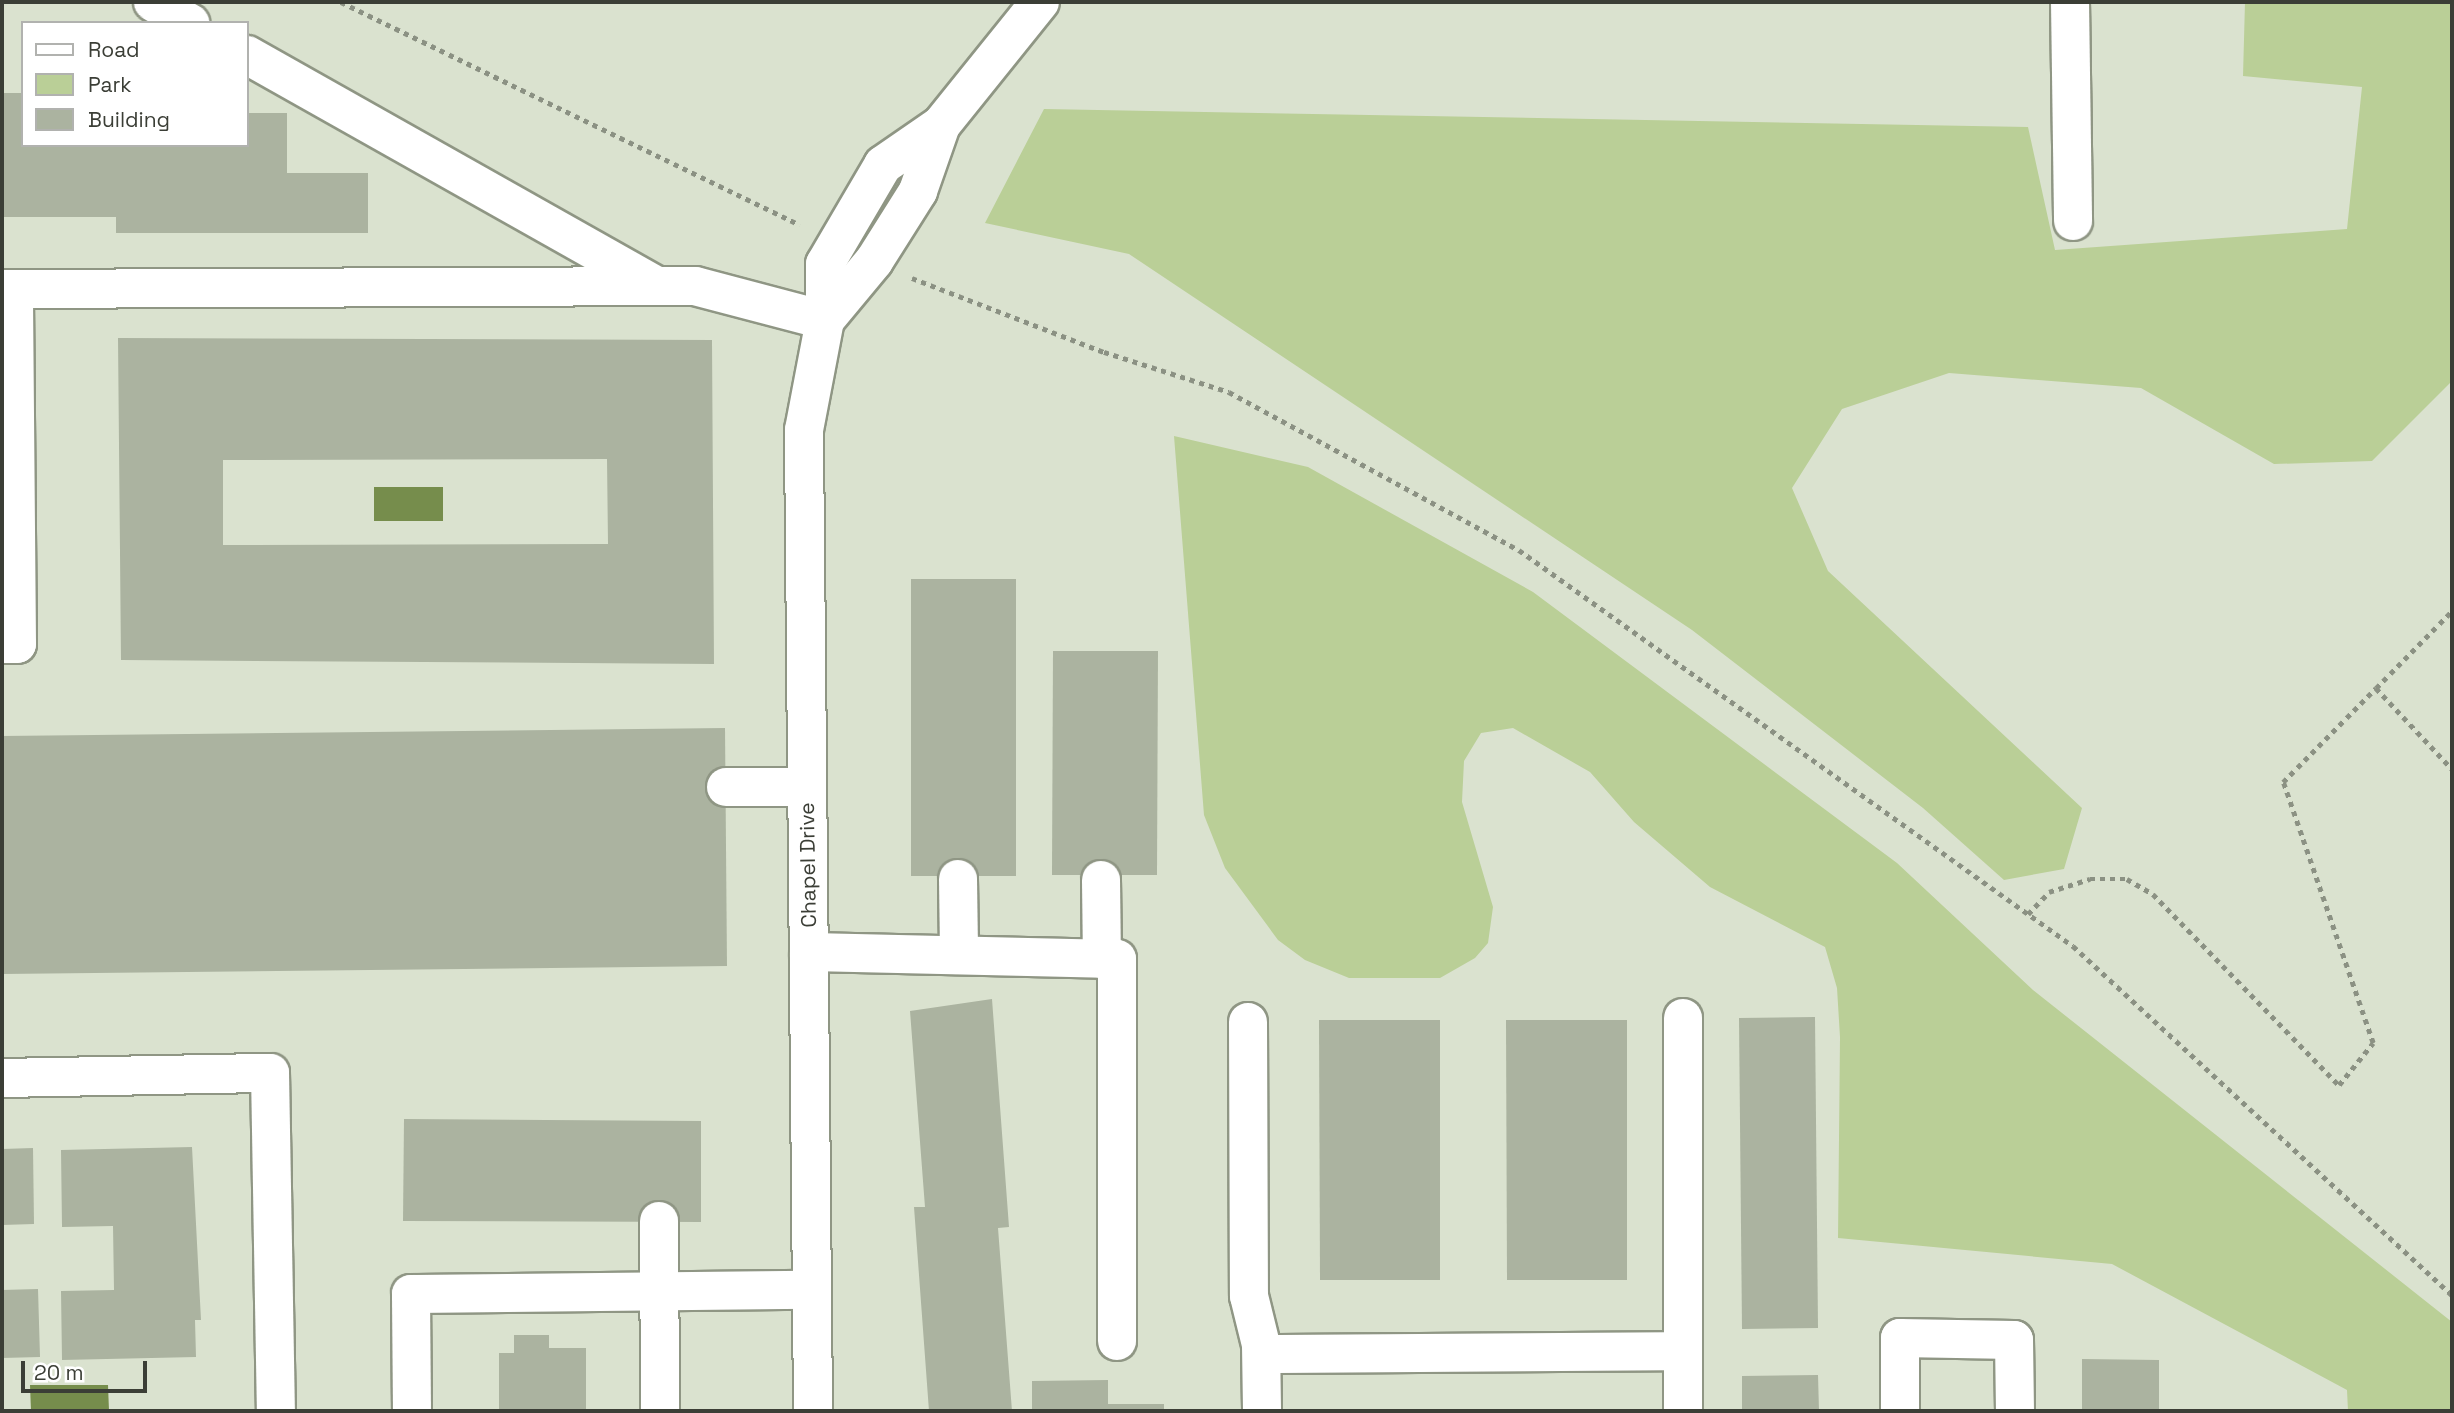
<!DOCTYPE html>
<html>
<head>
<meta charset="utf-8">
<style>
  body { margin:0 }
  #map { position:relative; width:2454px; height:1413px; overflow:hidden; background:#dae2cf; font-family:"Space Grotesk",sans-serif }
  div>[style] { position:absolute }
  .green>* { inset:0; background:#bacf97 }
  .water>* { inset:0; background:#768d4c }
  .building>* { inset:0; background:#abb3a0 }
  .path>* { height:4.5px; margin-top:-2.25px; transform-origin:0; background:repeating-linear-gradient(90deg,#8b9183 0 5px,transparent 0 10px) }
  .roads { filter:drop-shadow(2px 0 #8f9684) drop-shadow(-2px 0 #8f9684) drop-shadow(0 2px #8f9684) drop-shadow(0 -2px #8f9684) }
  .minor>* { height:38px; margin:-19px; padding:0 19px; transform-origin:19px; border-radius:19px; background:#fff }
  span { translate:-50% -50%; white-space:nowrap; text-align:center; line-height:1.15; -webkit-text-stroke:5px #fff; paint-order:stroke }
  .street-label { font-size:21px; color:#3b3e36 }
  .frame { position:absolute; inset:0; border:4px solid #3b3e36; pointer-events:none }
  .legend { position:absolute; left:21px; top:21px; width:228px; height:126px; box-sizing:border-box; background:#fff; border:2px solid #b1b2af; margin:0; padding:9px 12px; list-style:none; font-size:21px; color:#3b3e36 }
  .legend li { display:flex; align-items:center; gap:14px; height:35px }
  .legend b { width:35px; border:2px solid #b1b2af }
  .scale { position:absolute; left:21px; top:1361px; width:126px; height:32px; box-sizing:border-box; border:4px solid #3b3e36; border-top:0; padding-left:9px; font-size:21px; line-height:24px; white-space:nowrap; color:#3b3e36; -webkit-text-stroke:5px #fff; paint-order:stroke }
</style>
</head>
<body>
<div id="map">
  <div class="green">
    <i style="clip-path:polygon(2245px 2px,2452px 2px,2452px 381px,2372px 461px,2274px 464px,2141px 388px,1949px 373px,1842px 409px,1792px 488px,1828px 571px,2082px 808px,2064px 869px,2004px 880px,1923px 808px,1692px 630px,1129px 254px,985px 223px,1044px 109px,2028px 127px,2055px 250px,2347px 229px,2362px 87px,2243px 76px)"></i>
    <i style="clip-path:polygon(1174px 436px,1308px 467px,1533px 592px,1897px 863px,2033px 990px,2452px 1322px,2452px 1411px,2348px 1411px,2347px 1390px,2112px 1264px,1838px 1238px,1840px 1037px,1837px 988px,1825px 947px,1710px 887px,1634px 822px,1590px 772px,1513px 728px,1481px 733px,1464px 761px,1462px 802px,1493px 907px,1488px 943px,1475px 958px,1440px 978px,1349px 978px,1305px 960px,1278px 940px,1225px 868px,1204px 815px)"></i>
  </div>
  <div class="water">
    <i style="clip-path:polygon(374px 487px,443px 487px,443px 521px,374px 521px)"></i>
    <i style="clip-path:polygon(30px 1385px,108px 1385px,109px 1411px,31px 1411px)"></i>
  </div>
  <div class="building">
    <i style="clip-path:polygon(2px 93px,23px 93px,23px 145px,247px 145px,247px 113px,287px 113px,287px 173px,368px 173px,368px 233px,116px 233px,116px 217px,2px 217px)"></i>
    <i style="clip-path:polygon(evenodd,118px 338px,712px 340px,714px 664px,121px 660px,118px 338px,607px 459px,608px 544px,223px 545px,223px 460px,607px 459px)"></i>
    <i style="clip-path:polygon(911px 579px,1016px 579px,1016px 876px,911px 876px)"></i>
    <i style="clip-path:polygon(1053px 651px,1158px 651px,1157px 875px,1052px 875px)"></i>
    <i style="clip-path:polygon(725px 728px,727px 966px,2px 974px,2px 736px)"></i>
    <i style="clip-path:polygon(992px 999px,1009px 1227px,998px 1228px,1012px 1411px,929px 1411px,914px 1207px,925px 1207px,910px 1011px)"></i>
    <i style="clip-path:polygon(1815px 1017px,1818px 1328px,1742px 1329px,1739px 1018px)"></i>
    <i style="clip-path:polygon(1319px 1020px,1440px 1020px,1440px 1280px,1320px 1280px)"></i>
    <i style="clip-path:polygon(1506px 1020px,1627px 1020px,1627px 1280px,1507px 1280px)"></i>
    <i style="clip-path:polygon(404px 1119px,701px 1121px,701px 1222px,403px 1221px)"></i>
    <i style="clip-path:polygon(192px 1147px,201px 1320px,195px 1320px,196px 1357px,62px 1360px,61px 1291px,114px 1290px,113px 1226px,62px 1227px,61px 1150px)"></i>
    <i style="clip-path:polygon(33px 1148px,34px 1224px,2px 1225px,2px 1149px)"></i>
    <i style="clip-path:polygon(38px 1289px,40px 1357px,2px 1358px,2px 1290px)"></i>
    <i style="clip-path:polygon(514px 1335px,549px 1335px,549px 1348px,586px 1348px,586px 1411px,499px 1411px,499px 1353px,514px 1353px)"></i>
    <i style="clip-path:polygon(2082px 1359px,2159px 1360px,2159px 1411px,2082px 1411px)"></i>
    <i style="clip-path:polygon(1818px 1375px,1819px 1411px,1742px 1411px,1742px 1376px)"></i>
    <i style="clip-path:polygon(1108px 1380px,1108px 1404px,1164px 1404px,1164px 1411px,1032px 1411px,1032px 1381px)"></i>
  </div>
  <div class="path">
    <i style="left:341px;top:2px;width:510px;rotate:25.91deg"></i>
    <i style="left:912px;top:278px;width:206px;rotate:21.1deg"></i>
    <i style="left:1104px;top:352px;width:131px;rotate:17.7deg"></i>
    <i style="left:1229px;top:392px;width:330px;rotate:28.6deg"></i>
    <i style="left:1519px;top:550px;width:681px;rotate:35.56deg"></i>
    <i style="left:2073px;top:946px;width:515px;rotate:42.64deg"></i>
    <i style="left:2376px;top:688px;width:108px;rotate:-45.4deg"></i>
    <i style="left:2028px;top:914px;width:30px;rotate:-46deg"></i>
    <i style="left:2049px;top:892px;width:43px;rotate:-17.6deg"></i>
    <i style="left:2090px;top:879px;width:37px"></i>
    <i style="left:2127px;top:879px;width:30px;rotate:30deg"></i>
    <i style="left:2153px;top:894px;width:267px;rotate:45.8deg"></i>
    <i style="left:2339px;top:1085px;width:54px;rotate:-51deg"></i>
    <i style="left:2373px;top:1043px;width:276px;rotate:-109deg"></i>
    <i style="left:2283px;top:782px;width:132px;rotate:-45.3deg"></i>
    <i style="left:2376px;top:688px;width:111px;rotate:46.8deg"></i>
  </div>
  <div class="roads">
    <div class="minor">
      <i style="left:153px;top:2px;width:43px;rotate:29.6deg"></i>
      <i style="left:2070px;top:2px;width:219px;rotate:89.2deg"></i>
      <i style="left:247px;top:55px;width:468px;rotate:29.4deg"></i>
      <i style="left:2px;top:289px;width:693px;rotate:-0.25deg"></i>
      <i style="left:695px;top:286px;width:134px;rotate:14.7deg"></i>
      <i style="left:825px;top:320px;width:77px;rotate:-50.3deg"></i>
      <i style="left:874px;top:261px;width:83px;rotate:-57.8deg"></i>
      <i style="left:918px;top:191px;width:70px;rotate:-70.8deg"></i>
      <i style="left:2px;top:644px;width:15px"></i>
      <i style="left:17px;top:644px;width:355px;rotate:-90.5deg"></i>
      <i style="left:726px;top:787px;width:81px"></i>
      <i style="left:958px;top:879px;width:76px;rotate:89.2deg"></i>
      <i style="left:1101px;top:880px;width:79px;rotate:89.3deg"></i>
      <i style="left:809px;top:952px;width:308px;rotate:1.3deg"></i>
      <i style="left:1117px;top:959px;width:382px;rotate:90deg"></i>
      <i style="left:1683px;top:1018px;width:393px;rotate:90deg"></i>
      <i style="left:1248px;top:1022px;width:274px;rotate:89.8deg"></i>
      <i style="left:1249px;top:1296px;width:50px;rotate:76.2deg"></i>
      <i style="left:1261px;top:1345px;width:66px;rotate:89.1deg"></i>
      <i style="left:2px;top:1078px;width:268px;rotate:-1.1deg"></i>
      <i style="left:270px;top:1073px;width:338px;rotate:89deg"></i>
      <i style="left:659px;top:1221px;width:190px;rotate:89.7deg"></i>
      <i style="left:1262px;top:1354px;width:421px;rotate:-0.4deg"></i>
      <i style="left:412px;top:1411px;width:117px;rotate:-90.5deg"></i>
      <i style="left:411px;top:1294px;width:401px;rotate:-0.6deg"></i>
      <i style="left:813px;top:1411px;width:981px;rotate:-90.53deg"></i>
      <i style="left:804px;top:430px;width:112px;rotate:-79.2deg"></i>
      <i style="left:825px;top:320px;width:56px;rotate:-90deg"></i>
      <i style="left:825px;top:264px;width:115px;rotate:-59.6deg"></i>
      <i style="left:883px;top:165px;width:70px;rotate:-34.6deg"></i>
      <i style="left:941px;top:125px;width:158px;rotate:-51.2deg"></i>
      <i style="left:1900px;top:1411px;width:73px;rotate:-90deg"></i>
      <i style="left:1900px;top:1338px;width:114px;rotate:1deg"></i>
      <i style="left:2014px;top:1340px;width:71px;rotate:89.2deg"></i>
    </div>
  </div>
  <div class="street-label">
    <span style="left:808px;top:865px;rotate:-91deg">Chapel Drive</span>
  </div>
  <div class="frame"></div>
  <ul class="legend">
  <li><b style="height:9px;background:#fff"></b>Road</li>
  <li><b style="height:19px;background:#bacf97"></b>Park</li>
  <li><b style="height:19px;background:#abb3a0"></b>Building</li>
  </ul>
  <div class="scale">20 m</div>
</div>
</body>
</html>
